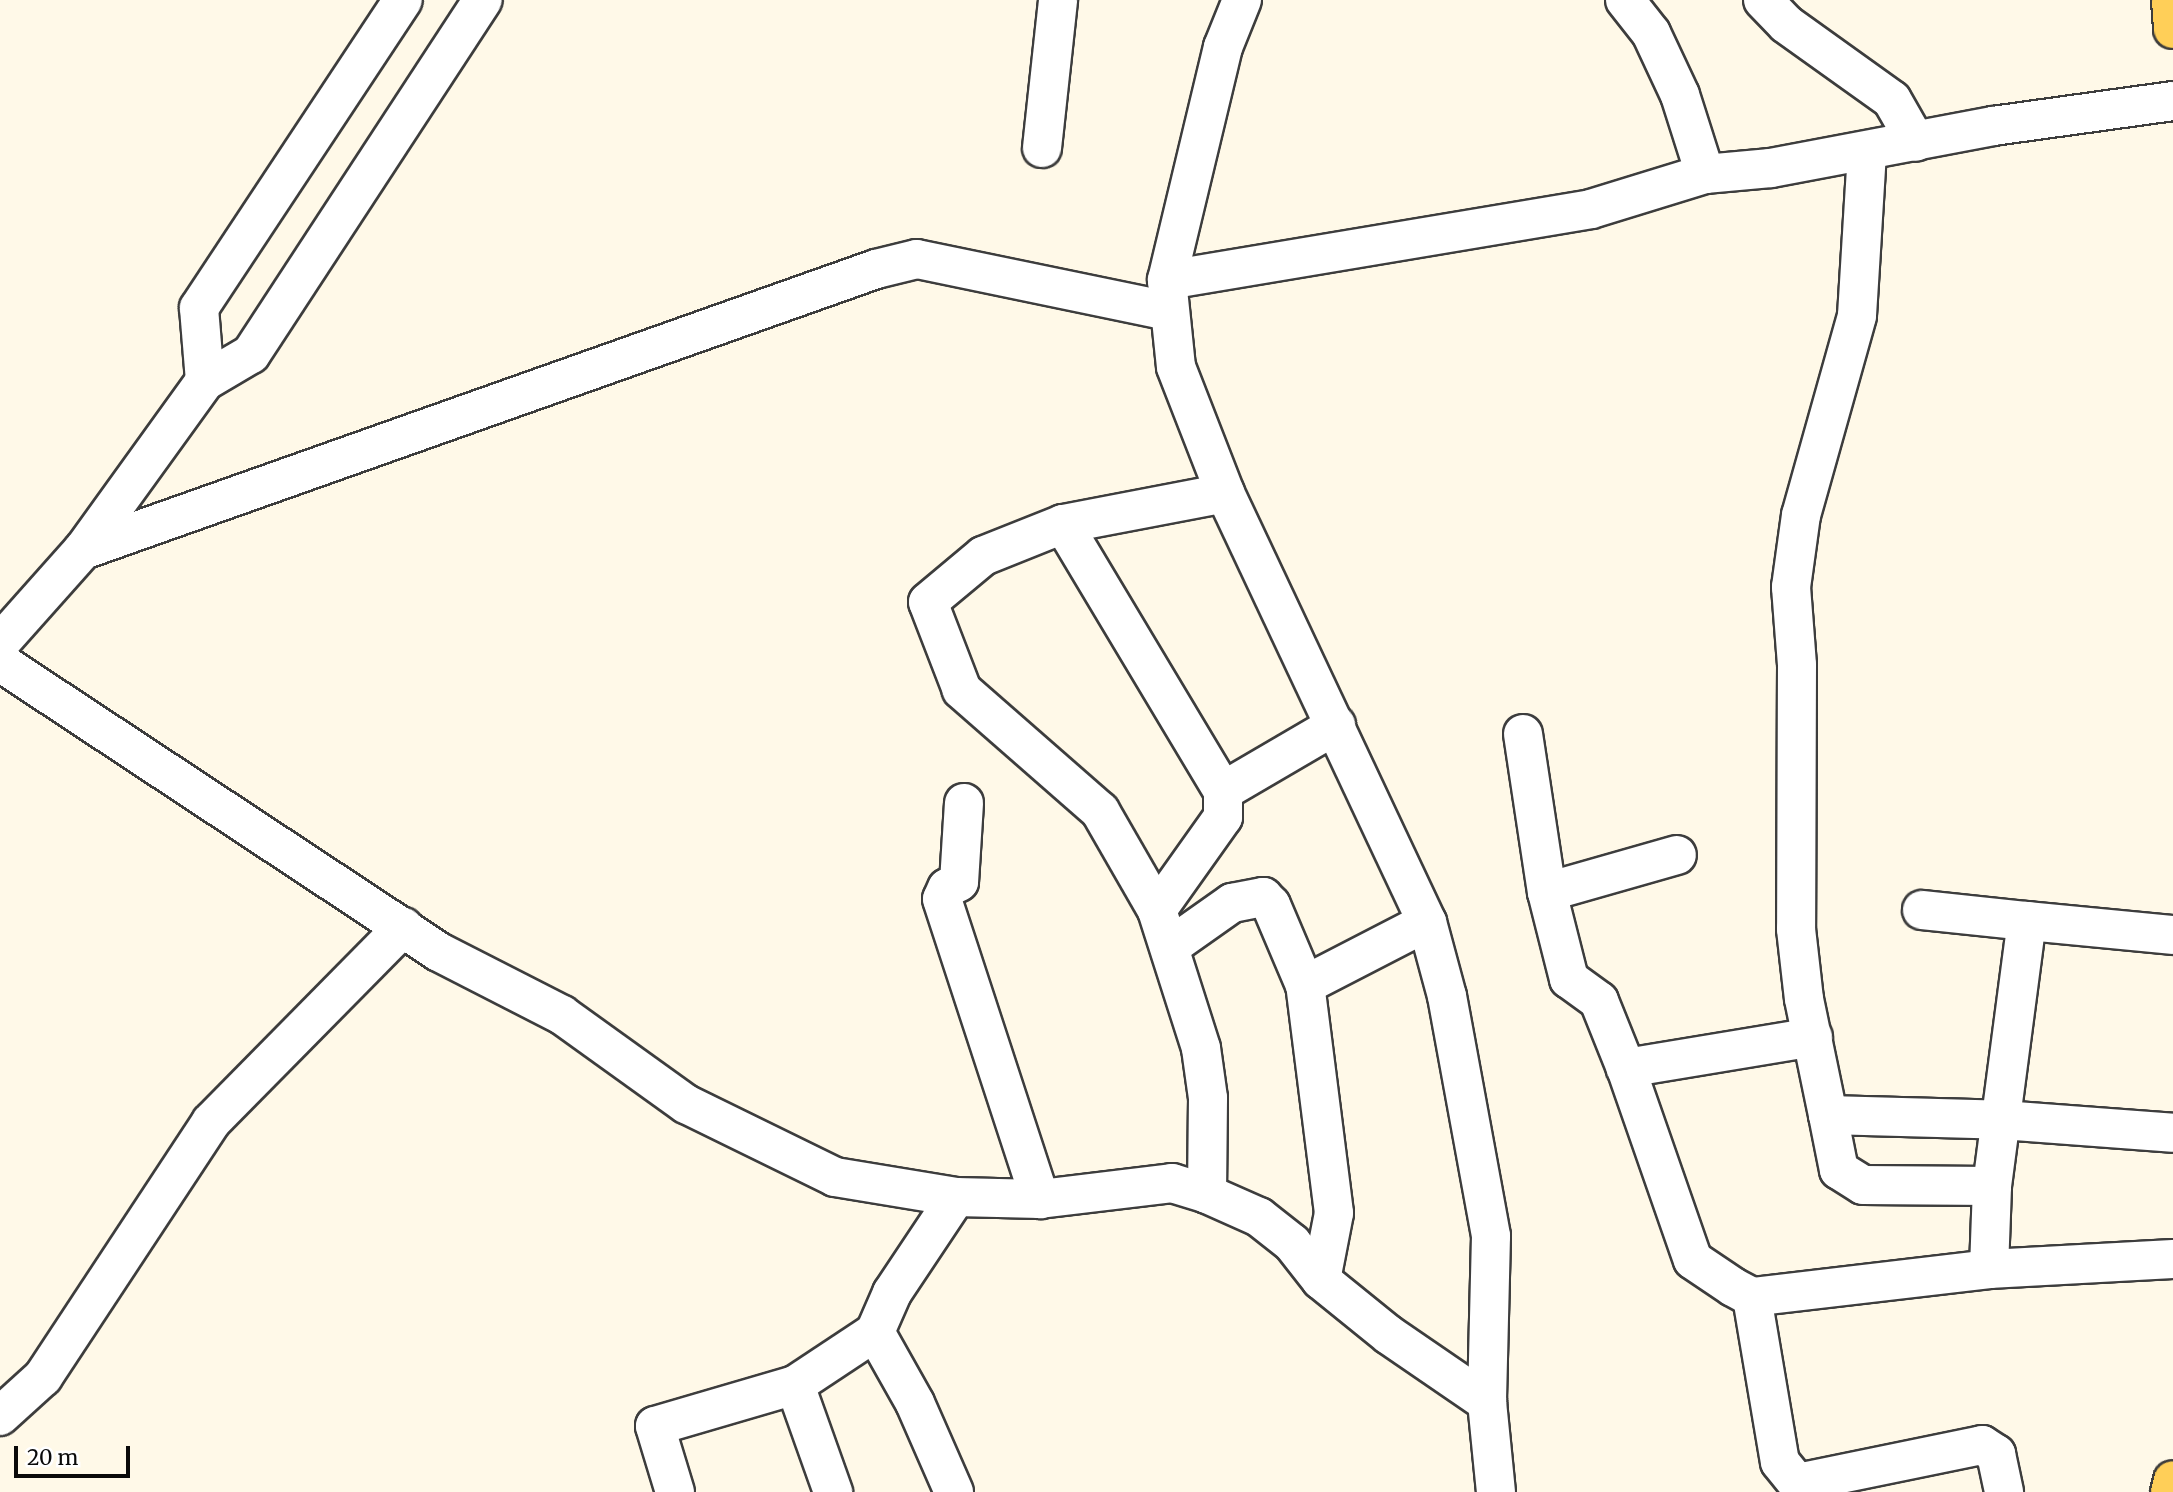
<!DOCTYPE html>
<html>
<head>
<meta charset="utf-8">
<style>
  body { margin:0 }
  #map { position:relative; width:2173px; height:1492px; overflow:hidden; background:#fff9e8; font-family:Merriweather,serif }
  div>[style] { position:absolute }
  .roads { filter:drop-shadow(2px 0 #3d3d3d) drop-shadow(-2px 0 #3d3d3d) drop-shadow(0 2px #3d3d3d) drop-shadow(0 -2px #3d3d3d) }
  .minor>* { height:38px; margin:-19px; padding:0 19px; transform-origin:19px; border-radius:19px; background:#fff }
  .major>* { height:38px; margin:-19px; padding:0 19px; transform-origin:19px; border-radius:19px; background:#ffcf58 }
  span { translate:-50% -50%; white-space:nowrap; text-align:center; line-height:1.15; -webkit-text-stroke:7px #fff; paint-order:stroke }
  .scale { position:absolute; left:14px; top:1446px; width:116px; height:32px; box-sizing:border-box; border:4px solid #0a0a0a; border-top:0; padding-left:9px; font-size:21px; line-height:24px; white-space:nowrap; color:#0a0a0a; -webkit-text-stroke:5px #fff; paint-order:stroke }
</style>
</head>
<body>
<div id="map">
  <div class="roads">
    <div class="minor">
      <i style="left:1242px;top:0;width:51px;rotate:112deg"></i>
      <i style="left:1223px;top:47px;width:240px;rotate:103.5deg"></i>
      <i style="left:1167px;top:280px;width:87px;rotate:84.1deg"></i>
      <i style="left:1176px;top:367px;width:135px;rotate:68.7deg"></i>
      <i style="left:1225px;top:493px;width:474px;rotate:64.8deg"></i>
      <i style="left:1427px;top:922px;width:77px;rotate:74.9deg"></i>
      <i style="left:1447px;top:996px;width:244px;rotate:79.6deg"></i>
      <i style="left:1491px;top:1236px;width:166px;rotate:91.4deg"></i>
      <i style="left:1487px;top:1402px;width:90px;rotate:84.3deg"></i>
      <i style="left:1625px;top:0;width:42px;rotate:51.8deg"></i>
      <i style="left:1651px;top:33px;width:68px;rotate:64.9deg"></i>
      <i style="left:1680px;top:95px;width:83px;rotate:72.4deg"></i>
      <i style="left:1763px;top:0;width:33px;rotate:46deg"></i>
      <i style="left:1786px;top:24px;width:130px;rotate:35.6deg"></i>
      <i style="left:1892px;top:100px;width:48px;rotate:60.3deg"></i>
      <i style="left:1042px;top:148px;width:149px;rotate:-83.8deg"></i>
      <i style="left:1867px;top:152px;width:164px;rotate:93.5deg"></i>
      <i style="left:1857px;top:316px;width:207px;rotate:105.7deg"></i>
      <i style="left:1801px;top:515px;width:73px;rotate:97.9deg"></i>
      <i style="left:1791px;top:587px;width:78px;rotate:85.6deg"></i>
      <i style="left:1797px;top:665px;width:264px;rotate:90.2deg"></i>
      <i style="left:1796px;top:929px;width:70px;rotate:83.5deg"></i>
      <i style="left:1804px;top:999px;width:118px;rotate:78.3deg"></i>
      <i style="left:1828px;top:1115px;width:174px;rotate:1.6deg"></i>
      <i style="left:2002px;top:1120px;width:171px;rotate:4.3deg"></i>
      <i style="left:1167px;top:280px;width:430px;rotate:-9.5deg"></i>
      <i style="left:1591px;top:209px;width:119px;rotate:-17.1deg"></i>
      <i style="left:1705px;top:174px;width:66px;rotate:-5.2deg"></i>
      <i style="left:1771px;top:168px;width:226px;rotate:-10.7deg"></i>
      <i style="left:1993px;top:126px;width:182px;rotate:-7.9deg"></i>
      <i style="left:205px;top:381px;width:73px;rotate:-94.7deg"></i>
      <i style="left:199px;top:308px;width:369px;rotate:-56.5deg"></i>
      <i style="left:1063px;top:524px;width:311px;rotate:59.1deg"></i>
      <i style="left:83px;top:550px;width:841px;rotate:-19.51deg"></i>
      <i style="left:876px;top:269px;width:42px;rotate:-13.7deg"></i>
      <i style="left:917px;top:259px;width:256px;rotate:11.7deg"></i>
      <i style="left:0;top:643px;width:125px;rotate:-48.3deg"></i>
      <i style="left:83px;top:550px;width:208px;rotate:-54.2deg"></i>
      <i style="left:205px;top:381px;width:53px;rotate:-30.4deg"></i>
      <i style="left:251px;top:354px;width:423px;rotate:-56.8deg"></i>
      <i style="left:0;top:662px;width:526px;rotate:33.45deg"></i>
      <i style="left:439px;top:952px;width:138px;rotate:27.1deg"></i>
      <i style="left:562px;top:1015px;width:153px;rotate:35.7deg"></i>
      <i style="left:686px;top:1104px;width:166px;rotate:26.1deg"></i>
      <i style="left:835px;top:1177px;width:123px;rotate:9.4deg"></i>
      <i style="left:956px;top:1197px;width:84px;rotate:1.4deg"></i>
      <i style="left:1040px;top:1199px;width:133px;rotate:-6.9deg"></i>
      <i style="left:1172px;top:1183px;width:37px;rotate:17deg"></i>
      <i style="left:1207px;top:1194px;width:57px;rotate:23.9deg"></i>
      <i style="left:1259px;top:1217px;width:42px;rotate:38.2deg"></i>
      <i style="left:1292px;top:1243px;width:47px;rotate:51.9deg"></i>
      <i style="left:1321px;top:1280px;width:87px;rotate:39deg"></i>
      <i style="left:1389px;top:1335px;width:119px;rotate:34.4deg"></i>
      <i style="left:1523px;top:734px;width:160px;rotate:81.4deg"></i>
      <i style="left:1547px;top:892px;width:90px;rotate:75.8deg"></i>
      <i style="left:1569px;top:979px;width:37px;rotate:36deg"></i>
      <i style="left:1599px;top:1001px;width:72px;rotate:68.1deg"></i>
      <i style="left:964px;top:803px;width:79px;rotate:93.6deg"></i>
      <i style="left:959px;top:882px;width:13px;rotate:153deg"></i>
      <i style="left:947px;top:888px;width:12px;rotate:114deg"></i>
      <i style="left:942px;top:899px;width:316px;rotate:71.9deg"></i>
      <i style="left:1547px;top:892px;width:135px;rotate:-15.9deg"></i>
      <i style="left:1157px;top:910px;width:114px;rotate:-54.6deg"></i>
      <i style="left:1223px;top:817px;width:26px;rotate:-90deg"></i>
      <i style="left:1223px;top:791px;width:131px;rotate:-30.3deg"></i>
      <i style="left:1922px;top:910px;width:106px;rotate:6deg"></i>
      <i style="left:1171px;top:946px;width:75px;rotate:-35.2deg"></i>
      <i style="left:1232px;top:903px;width:32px;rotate:-11deg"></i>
      <i style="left:1263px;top:897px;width:11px;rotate:45deg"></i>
      <i style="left:1271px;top:905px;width:87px;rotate:67deg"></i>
      <i style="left:1813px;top:1037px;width:190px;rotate:170.6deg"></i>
      <i style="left:1626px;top:1068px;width:203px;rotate:70.8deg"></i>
      <i style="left:1693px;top:1260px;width:48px;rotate:34deg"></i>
      <i style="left:1733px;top:1287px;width:21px;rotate:28deg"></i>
      <i style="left:1752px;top:1297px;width:239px;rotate:-6.7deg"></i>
      <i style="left:1989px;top:1269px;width:184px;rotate:-3.1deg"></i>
      <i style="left:1828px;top:1115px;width:56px;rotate:78.7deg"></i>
      <i style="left:1839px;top:1170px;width:28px;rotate:32deg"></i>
      <i style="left:1863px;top:1185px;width:129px;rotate:0.4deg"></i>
      <i style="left:1207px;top:1194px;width:96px;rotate:-89.4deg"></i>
      <i style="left:1208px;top:1098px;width:50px;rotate:-98deg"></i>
      <i style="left:1201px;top:1048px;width:145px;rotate:-107.7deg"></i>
      <i style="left:1157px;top:910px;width:114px;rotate:-119.9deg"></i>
      <i style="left:1100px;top:811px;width:184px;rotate:-138.8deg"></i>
      <i style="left:962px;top:690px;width:94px;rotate:-111.1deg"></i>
      <i style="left:928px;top:602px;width:72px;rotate:-39.9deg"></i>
      <i style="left:983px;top:556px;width:86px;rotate:-21.8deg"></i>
      <i style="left:1063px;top:524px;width:165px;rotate:-10.8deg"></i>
      <i style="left:1989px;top:1269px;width:83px;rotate:-87.9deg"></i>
      <i style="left:1992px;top:1186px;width:267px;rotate:-82.5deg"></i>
      <i style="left:2027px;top:921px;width:147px;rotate:5.5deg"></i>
      <i style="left:1321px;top:1280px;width:68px;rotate:-79deg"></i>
      <i style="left:1334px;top:1213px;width:230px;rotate:-97.2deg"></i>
      <i style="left:1305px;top:985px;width:137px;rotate:-27.3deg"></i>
      <i style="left:1752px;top:1297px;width:167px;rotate:80.4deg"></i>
      <i style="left:1780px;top:1462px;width:27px;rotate:51deg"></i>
      <i style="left:1797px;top:1483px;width:189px;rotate:-11.6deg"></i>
      <i style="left:1982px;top:1445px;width:17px;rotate:33deg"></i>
      <i style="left:1996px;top:1454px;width:39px;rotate:78deg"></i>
      <i style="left:795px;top:1385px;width:114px;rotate:70.4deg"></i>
      <i style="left:0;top:1416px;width:58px;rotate:-42.2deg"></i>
      <i style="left:43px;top:1377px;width:305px;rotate:-56.6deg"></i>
      <i style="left:211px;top:1122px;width:274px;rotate:-45.4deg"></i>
      <i style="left:675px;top:1492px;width:69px;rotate:-106.9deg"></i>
      <i style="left:655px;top:1426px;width:146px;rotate:-16.3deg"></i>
      <i style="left:795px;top:1385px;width:96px;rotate:-33.5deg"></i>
      <i style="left:954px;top:1492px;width:97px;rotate:-113.7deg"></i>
      <i style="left:915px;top:1403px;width:81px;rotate:-119.4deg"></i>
      <i style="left:875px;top:1332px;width:43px;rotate:-66.4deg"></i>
      <i style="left:892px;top:1293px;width:115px;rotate:-56.3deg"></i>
    </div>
    <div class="major">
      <i style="left:2171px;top:0;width:29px;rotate:86deg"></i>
      <i style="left:2170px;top:1492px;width:12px;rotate:-76deg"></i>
    </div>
  </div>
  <div class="scale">20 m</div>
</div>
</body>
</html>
